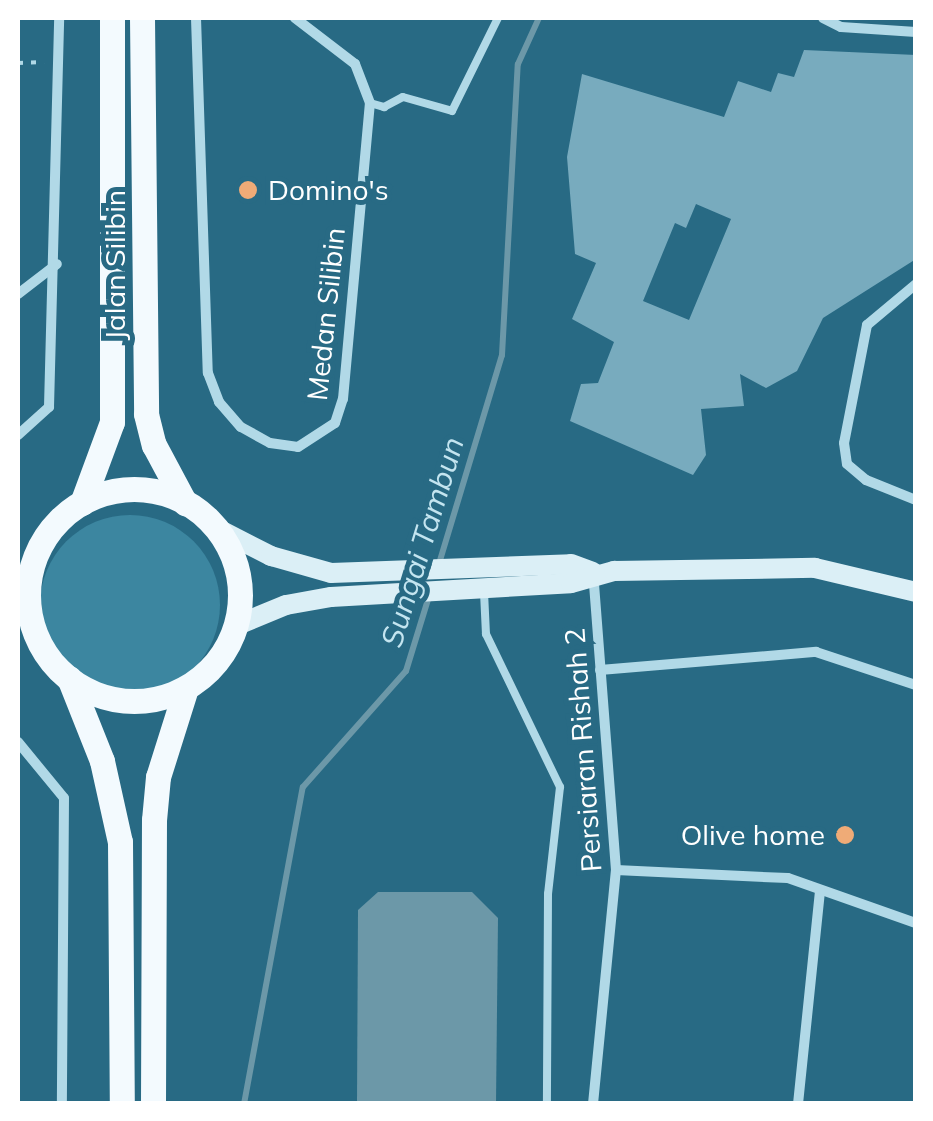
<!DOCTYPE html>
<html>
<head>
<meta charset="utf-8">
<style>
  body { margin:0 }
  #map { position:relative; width:933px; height:1121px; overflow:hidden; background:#286a84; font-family:Mulish,sans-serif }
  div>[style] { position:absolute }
  .green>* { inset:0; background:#3c86a0 }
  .round { border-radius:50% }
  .water>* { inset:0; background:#6c98a8 }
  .stream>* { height:6px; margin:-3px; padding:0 3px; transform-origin:3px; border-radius:3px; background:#6c98a8 }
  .building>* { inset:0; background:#78abbe }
  .path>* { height:4px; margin-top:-2px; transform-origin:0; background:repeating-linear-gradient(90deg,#b1d9e7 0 5px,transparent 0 13px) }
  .service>* { height:8px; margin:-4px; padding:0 4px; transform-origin:4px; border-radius:4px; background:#b1d9e7 }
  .minor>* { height:10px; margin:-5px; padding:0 5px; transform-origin:5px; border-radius:5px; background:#b1d9e7 }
  .secondary>* { height:20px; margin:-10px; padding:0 10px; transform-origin:10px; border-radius:10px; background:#dbeff6 }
  .primary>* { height:25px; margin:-12.5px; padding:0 12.5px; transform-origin:12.5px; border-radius:12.5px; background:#f3fafe }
  .primary>.ring { margin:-12.5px; padding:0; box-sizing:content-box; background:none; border:25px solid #f3fafe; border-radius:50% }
  .dots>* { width:28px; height:28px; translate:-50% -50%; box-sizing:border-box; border:5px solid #286a84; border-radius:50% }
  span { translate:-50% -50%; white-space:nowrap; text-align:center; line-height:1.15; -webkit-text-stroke:10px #286a84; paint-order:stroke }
  .poi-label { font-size:28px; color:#fff }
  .left { translate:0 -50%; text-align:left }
  .right { translate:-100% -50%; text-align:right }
  .street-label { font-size:28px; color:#fff }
  .water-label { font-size:30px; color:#c4e5f0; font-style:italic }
  .frame { position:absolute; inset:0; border:20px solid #fff; pointer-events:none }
</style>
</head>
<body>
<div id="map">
  <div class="green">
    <i class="round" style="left:40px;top:515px;width:180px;height:180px"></i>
  </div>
  <div class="water">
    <i style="clip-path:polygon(378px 892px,472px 892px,498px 918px,496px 1103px,357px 1103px,358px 910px)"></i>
  </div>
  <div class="stream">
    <i style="left:438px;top:567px;width:221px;rotate:-73.2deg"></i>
    <i style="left:502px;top:355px;width:291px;rotate:-86.9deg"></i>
    <i style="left:518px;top:64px;width:51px;rotate:-65.5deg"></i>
    <i style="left:244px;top:1104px;width:322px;rotate:-79.5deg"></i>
    <i style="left:303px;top:787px;width:155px;rotate:-48.4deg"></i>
    <i style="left:406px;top:671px;width:82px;rotate:-72.9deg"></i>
  </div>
  <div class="building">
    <i style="clip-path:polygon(evenodd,804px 50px,916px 55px,916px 259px,823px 318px,797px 371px,766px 388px,740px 374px,744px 406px,701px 409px,706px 455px,693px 475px,570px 421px,581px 384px,598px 383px,614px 342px,572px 319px,596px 263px,575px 254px,567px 157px,582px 74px,724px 117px,738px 81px,771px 92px,778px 73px,794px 77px,804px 50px,696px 204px,731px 219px,689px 320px,643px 301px,675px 223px,686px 228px,696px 204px)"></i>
  </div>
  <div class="path">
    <i style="left:18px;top:63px;width:26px;rotate:-2deg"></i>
  </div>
  <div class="service">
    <i style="left:370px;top:103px;width:15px;rotate:16deg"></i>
    <i style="left:384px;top:107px;width:21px;rotate:-28deg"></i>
    <i style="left:403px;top:97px;width:51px;rotate:15.9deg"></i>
    <i style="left:452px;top:111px;width:104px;rotate:-63.7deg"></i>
    <i style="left:484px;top:592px;width:42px;rotate:87.3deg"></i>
    <i style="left:486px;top:634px;width:170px;rotate:64.2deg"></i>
    <i style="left:560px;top:787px;width:108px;rotate:96.4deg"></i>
    <i style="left:548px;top:894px;width:210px;rotate:90.3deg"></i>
  </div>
  <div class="minor">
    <i style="left:196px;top:18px;width:355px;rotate:88.1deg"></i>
    <i style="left:208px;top:373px;width:31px;rotate:69deg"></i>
    <i style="left:219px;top:402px;width:33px;rotate:49deg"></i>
    <i style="left:241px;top:427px;width:33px;rotate:29deg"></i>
    <i style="left:270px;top:443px;width:28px;rotate:8deg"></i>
    <i style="left:298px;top:447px;width:44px;rotate:-33deg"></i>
    <i style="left:335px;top:423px;width:25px;rotate:-72deg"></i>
    <i style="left:343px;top:399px;width:297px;rotate:-84.8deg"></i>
    <i style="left:370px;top:103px;width:42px;rotate:-111deg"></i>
    <i style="left:355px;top:64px;width:76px;rotate:-142.5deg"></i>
    <i style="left:823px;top:18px;width:20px;rotate:27deg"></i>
    <i style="left:841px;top:27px;width:75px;rotate:3.8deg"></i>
    <i style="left:916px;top:284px;width:64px;rotate:140.1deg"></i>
    <i style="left:867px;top:325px;width:120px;rotate:101deg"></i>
    <i style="left:844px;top:443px;width:21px;rotate:82deg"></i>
    <i style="left:847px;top:464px;width:25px;rotate:40deg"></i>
    <i style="left:866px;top:480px;width:54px;rotate:21.8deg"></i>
    <i style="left:18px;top:294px;width:49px;rotate:-37.6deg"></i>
    <i style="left:18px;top:435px;width:42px;rotate:-42.1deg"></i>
    <i style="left:49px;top:407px;width:389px;rotate:-88.5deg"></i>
    <i style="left:600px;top:670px;width:217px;rotate:-4.8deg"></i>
    <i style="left:816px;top:652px;width:105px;rotate:18.3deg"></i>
    <i style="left:18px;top:742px;width:72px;rotate:50.6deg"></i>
    <i style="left:64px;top:798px;width:306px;rotate:90.4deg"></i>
    <i style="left:616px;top:870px;width:172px;rotate:2.7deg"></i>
    <i style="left:788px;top:878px;width:136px;rotate:19.4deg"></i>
    <i style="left:593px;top:1104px;width:235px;rotate:-84.4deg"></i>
    <i style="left:616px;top:870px;width:298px;rotate:-94.4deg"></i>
    <i style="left:798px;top:1104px;width:215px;rotate:-84.1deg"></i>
  </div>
  <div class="secondary">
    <i style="left:216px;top:528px;width:62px;rotate:27deg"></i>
    <i style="left:271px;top:556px;width:62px;rotate:15.8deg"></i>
    <i style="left:331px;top:573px;width:240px;rotate:-2.1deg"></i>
    <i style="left:571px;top:564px;width:23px;rotate:20deg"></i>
    <i style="left:235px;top:626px;width:55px;rotate:-22.4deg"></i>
    <i style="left:286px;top:605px;width:46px;rotate:-10.1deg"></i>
    <i style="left:331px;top:597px;width:240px;rotate:-3.3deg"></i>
    <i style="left:571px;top:583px;width:45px;rotate:-15.6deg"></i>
    <i style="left:614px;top:571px;width:201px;rotate:-0.9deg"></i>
    <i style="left:815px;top:568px;width:104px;rotate:13.4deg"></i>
  </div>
  <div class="primary">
    <i style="left:142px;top:18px;width:396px;rotate:89.4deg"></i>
    <i style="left:146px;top:414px;width:32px;rotate:76deg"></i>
    <i style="left:154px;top:445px;width:66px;rotate:61.9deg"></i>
    <i class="ring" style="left:28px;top:489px;width:187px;height:187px"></i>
    <i style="left:82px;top:503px;width:86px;rotate:-69.7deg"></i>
    <i style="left:112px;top:422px;width:404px;rotate:-90deg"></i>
    <i style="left:69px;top:678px;width:89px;rotate:68.3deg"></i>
    <i style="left:102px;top:761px;width:83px;rotate:77.5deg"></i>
    <i style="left:120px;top:842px;width:262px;rotate:89.6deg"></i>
    <i style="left:153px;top:1104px;width:284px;rotate:-89.8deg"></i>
    <i style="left:154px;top:820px;width:43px;rotate:-84.7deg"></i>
    <i style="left:158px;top:777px;width:93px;rotate:-72.5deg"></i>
  </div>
  <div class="dots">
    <i style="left:248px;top:190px;background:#efab77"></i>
    <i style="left:845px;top:835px;background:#efab77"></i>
  </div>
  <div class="poi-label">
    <span class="left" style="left:268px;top:190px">Domino's</span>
    <span class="right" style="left:825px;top:835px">Olive home</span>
  </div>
  <div class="street-label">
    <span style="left:115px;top:265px;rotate:-90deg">Jalan Silibin</span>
    <span style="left:326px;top:314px;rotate:-84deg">Medan Silibin</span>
    <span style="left:583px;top:750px;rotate:-94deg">Persiaran Rishah 2</span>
  </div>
  <div class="water-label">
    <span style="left:422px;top:542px;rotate:-73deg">Sungai Tambun</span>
  </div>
  <div class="frame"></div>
</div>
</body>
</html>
